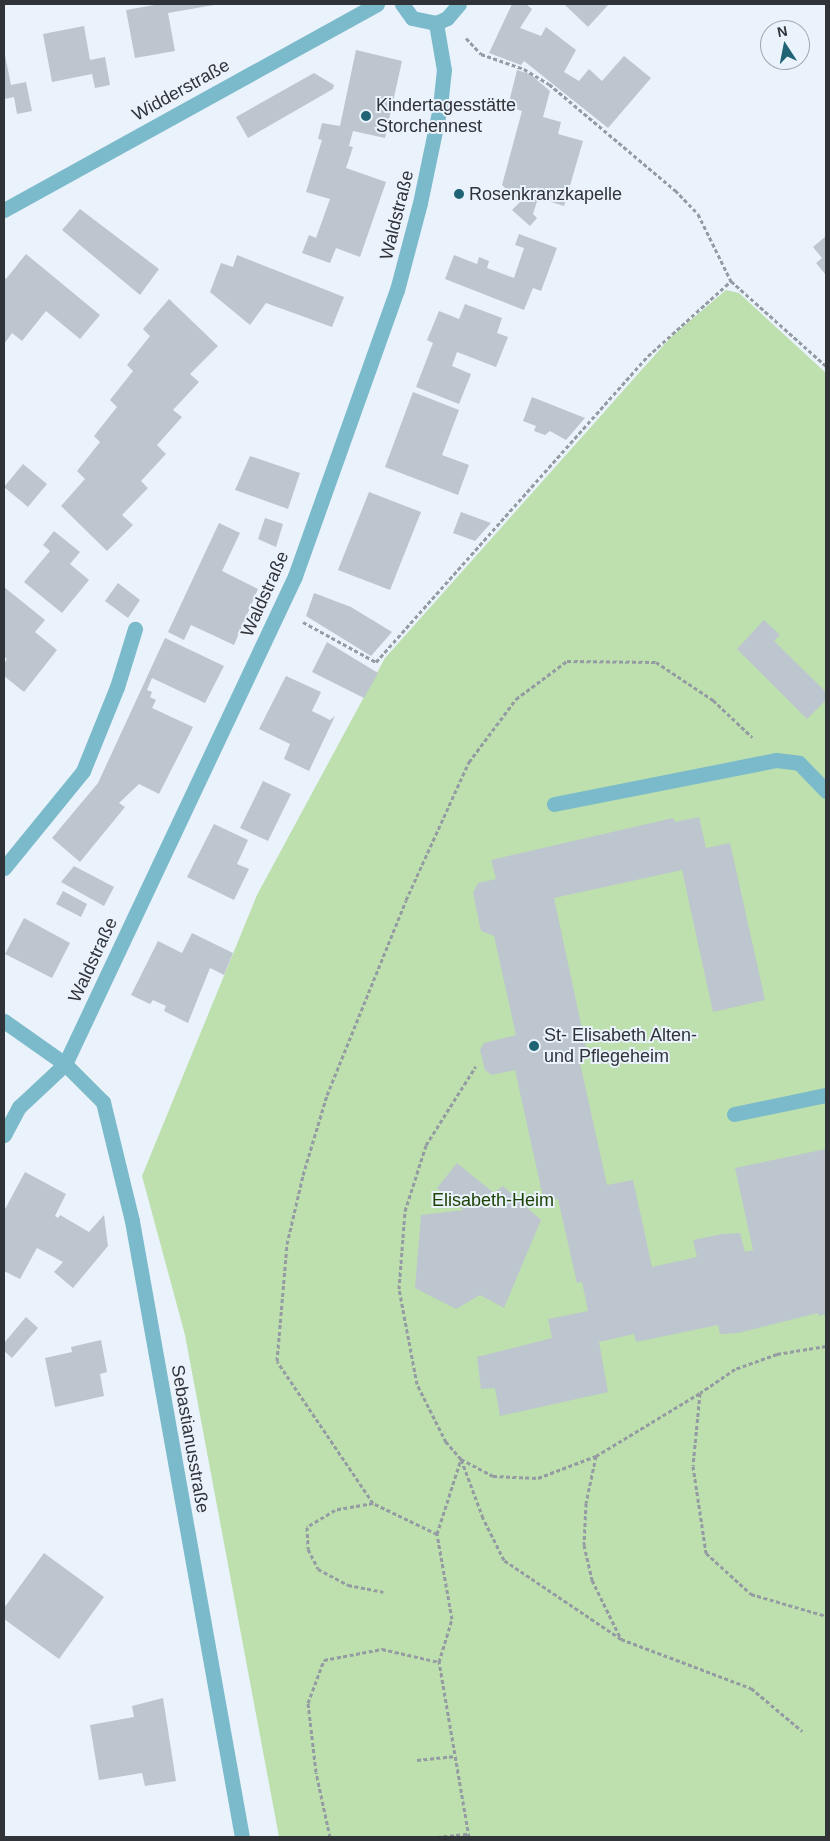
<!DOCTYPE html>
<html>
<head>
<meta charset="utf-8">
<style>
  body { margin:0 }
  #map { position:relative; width:830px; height:1841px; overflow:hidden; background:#eaf2fc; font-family:Arial,sans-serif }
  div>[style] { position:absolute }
  .green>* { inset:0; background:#bde0ae }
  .building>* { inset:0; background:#bdc5ce }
  .path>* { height:3px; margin-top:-1.5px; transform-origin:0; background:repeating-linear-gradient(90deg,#959ba2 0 4px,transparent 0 6.5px) }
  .street>* { height:15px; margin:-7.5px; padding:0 7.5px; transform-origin:7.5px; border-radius:7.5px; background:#7bbaca }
  .dots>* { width:14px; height:14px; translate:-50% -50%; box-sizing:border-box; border:2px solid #eaf2fc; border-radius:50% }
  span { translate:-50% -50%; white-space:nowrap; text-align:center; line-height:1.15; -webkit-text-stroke:4px #eaf2fc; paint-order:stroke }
  .street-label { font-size:18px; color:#303337 }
  .poi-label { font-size:18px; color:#303337 }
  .left { translate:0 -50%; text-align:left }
  .park-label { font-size:18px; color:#1d4304 }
  .frame { position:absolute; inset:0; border:5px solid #303337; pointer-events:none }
  .north { position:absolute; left:760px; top:20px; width:50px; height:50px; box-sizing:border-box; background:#eaf2fc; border:1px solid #a0a6ad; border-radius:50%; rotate:349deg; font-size:14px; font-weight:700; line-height:20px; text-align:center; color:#303337 }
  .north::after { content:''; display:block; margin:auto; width:18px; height:22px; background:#1f6375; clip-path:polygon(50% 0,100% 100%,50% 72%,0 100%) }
</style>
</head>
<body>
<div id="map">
  <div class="green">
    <i style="clip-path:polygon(726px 290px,739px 293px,826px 373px,826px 1837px,279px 1837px,185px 1335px,142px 1176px,257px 895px,385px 658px,671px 337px)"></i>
  </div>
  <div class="building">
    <i style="clip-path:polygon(160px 4px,214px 5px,168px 13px,175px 51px,135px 58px,126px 10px)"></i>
    <i style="clip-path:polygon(512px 4px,526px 4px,532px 9px,520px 28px,541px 36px,546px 27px,576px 50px,564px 72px,579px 81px,589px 69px,602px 81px,624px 56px,651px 78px,608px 128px,524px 61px,521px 65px,489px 53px)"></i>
    <i style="clip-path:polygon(564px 4px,609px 4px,588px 27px)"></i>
    <i style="clip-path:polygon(84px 26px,90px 60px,105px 57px,110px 85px,95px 88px,92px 74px,52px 82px,43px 34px)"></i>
    <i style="clip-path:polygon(4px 50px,11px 85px,26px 82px,32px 111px,17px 114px,14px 97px,4px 99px)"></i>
    <i style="clip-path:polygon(356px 50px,402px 61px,385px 138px,353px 131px,349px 146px,353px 147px,346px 168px,386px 182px,360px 257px,336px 248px,330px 263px,302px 253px,309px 235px,316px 238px,330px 199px,306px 192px,322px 140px,318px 139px,322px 123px,340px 126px)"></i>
    <i style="clip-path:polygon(517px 70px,530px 74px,550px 91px,543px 117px,561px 122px,558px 134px,583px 141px,564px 206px,538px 198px,533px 214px,537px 218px,530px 226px,512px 210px,520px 202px,502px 185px,522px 111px,508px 106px)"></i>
    <i style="clip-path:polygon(314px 73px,334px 85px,333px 89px,248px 138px,236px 117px)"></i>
    <i style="clip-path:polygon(80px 209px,159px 269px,140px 295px,62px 230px)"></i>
    <i style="clip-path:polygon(519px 234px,557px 248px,541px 291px,533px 288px,524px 310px,445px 279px,454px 255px,477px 264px,479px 257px,489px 261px,487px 268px,514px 278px,524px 248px,515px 245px)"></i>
    <i style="clip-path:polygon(826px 236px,826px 275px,816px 263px,822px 258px,813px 247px)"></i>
    <i style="clip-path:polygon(26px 254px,100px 315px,80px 339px,46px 311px,22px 341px,12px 333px,4px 344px,4px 277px,6px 279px)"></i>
    <i style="clip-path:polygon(237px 255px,344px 297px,332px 327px,266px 303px,250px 325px,210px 292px,221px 263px,233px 267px)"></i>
    <i style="clip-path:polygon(169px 299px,218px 346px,190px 374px,199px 382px,173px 410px,182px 417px,157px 445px,166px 454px,141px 481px,148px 488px,122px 515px,133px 525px,107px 551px,61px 506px,85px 479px,77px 471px,100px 442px,94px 436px,117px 407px,110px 400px,133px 371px,127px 365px,150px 336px,143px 329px)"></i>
    <i style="clip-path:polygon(465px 304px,502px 318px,497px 333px,508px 337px,496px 367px,457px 352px,452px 366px,471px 374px,459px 404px,416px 387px,433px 343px,427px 340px,439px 311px,459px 319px)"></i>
    <i style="clip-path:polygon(413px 392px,459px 410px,442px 455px,469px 465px,458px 495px,385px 467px)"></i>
    <i style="clip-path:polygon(532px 397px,585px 418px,566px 440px,550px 431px,545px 435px,534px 431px,536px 426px,523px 421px)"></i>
    <i style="clip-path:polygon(250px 456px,300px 473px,288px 509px,235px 490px)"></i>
    <i style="clip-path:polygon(23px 464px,47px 484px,28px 507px,4px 487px)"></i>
    <i style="clip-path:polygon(369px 492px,421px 512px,390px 590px,338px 570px)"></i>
    <i style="clip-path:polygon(461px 512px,491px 523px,475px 541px,453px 533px)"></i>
    <i style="clip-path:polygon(265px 518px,283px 524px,276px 547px,258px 539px)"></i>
    <i style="clip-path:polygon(219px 523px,240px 533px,222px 571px,258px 589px,234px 645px,191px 625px,184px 640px,168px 632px)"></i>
    <i style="clip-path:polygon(54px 531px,80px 552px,70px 564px,89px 580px,62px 613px,24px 582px,50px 551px,43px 545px)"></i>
    <i style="clip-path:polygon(118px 583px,140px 600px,128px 618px,105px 601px)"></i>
    <i style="clip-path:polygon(4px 587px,45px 620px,35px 632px,57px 650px,24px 692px,4px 676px,4px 664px,7px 659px,4px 656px)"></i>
    <i style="clip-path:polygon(314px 593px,351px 607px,392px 632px,371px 656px,306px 616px)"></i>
    <i style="clip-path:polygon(764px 620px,780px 635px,774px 641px,826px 692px,826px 700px,807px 719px,737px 649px)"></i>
    <i style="clip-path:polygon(165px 638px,224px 666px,205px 703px,152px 678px,147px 690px,152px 692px,150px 697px,156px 700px,152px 708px,193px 727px,159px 794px,139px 784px,119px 803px,125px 807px,80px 862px,52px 838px,98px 783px)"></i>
    <i style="clip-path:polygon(327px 642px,378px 673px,364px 698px,312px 672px)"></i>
    <i style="clip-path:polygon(286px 676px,321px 692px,312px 711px,330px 720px,335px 716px,309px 771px,284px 759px,290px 744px,259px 729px)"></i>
    <i style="clip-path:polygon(263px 781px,291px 794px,268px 841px,240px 828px)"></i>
    <i style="clip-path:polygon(699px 817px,706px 848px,730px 843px,765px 1000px,713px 1012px,682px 870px,554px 898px,587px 1052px,578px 1054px,607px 1185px,633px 1180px,652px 1267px,697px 1257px,693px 1240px,722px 1234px,740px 1233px,745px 1252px,753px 1250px,735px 1168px,826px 1149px,826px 1314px,819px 1316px,818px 1313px,738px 1333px,720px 1334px,718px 1325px,636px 1342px,634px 1334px,599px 1342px,608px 1392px,500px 1416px,495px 1388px,481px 1389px,477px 1357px,552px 1338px,548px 1319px,588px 1311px,582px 1282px,577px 1283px,558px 1199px,544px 1202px,515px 1070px,492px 1075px,485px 1070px,480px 1050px,484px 1043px,516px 1035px,494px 936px,481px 931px,473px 893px,478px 883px,496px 879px,491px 860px,673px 818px,675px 822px)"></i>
    <i style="clip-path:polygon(214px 824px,248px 840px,237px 864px,249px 869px,234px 900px,187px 877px)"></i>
    <i style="clip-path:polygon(74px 866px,114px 887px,104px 906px,61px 882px)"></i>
    <i style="clip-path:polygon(63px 891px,87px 904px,81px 917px,56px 904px)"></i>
    <i style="clip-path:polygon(24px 918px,70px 943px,52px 978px,5px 954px)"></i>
    <i style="clip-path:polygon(192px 933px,233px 953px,224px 975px,210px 968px,188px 1023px,164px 1011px,166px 1006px,153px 1000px,150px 1004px,131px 995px,158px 941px,182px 953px)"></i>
    <i style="clip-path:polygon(457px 1163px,494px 1193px,503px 1186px,541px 1220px,504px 1308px,480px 1295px,456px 1309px,415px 1288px,421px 1215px,464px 1210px,437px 1188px)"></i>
    <i style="clip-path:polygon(25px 1172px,66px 1194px,55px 1216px,58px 1218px,60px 1215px,89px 1232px,104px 1215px,108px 1246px,73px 1288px,54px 1272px,63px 1262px,37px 1248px,20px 1279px,4px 1271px,4px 1211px)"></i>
    <i style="clip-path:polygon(26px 1317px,38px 1328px,12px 1358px,4px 1351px,4px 1343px)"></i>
    <i style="clip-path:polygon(101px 1340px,107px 1372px,100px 1374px,104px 1396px,55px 1407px,45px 1358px,72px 1352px,71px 1347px)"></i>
    <i style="clip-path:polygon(44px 1553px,104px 1597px,59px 1659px,4px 1619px,4px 1608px)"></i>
    <i style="clip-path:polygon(163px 1698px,176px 1781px,145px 1786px,142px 1773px,99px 1780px,90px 1725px,134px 1717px,132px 1706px)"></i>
  </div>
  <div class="path">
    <i style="left:466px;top:38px;width:22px;rotate:47deg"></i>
    <i style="left:481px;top:54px;width:46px;rotate:19.2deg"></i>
    <i style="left:524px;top:69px;width:29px;rotate:31deg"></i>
    <i style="left:549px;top:84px;width:165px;rotate:40.1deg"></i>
    <i style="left:675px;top:190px;width:33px;rotate:46deg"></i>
    <i style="left:698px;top:214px;width:75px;rotate:63.8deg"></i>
    <i style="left:731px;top:281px;width:127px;rotate:41.8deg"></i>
    <i style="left:303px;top:622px;width:83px;rotate:28.7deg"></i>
    <i style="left:376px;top:662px;width:409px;rotate:-48.4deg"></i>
    <i style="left:648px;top:356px;width:112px;rotate:-42.1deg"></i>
    <i style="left:826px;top:1346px;width:50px;rotate:170.7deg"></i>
    <i style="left:777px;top:1354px;width:45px;rotate:160.3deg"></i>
    <i style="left:735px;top:1369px;width:42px;rotate:145.6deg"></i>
    <i style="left:700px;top:1393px;width:73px;rotate:95.5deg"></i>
    <i style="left:693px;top:1466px;width:88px;rotate:81.5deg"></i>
    <i style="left:706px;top:1553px;width:61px;rotate:42.3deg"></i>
    <i style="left:751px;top:1594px;width:78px;rotate:16.3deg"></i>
    <i style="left:596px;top:1456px;width:48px;rotate:102deg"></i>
    <i style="left:586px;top:1503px;width:42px;rotate:92.7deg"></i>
    <i style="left:584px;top:1545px;width:36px;rotate:77deg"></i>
    <i style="left:592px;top:1580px;width:66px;rotate:63.8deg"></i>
    <i style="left:621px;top:1639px;width:141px;rotate:-146deg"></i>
    <i style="left:504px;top:1560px;width:47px;rotate:-116.6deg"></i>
    <i style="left:483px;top:1518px;width:63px;rotate:-110.4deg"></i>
    <i style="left:461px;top:1459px;width:36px;rotate:28deg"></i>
    <i style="left:493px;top:1476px;width:45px;rotate:2.5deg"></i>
    <i style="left:538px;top:1478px;width:62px;rotate:-20.8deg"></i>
    <i style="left:596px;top:1456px;width:122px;rotate:-31.2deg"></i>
    <i style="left:373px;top:1503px;width:39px;rotate:170deg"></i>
    <i style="left:335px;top:1510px;width:33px;rotate:149deg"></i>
    <i style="left:307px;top:1527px;width:22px;rotate:87deg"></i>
    <i style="left:308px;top:1549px;width:22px;rotate:63deg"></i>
    <i style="left:318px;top:1569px;width:34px;rotate:28deg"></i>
    <i style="left:348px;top:1585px;width:36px;rotate:11deg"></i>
    <i style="left:437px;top:1534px;width:79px;rotate:-72.3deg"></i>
    <i style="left:461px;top:1459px;width:23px;rotate:-131deg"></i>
    <i style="left:446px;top:1442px;width:65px;rotate:-116.6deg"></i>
    <i style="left:417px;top:1384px;width:97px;rotate:-100.7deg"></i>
    <i style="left:399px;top:1289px;width:78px;rotate:-85.6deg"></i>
    <i style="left:405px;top:1211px;width:69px;rotate:-72.3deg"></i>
    <i style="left:426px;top:1145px;width:93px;rotate:-57.7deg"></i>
    <i style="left:621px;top:1639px;width:139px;rotate:20.7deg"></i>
    <i style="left:751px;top:1688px;width:67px;rotate:40.1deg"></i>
    <i style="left:417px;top:1760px;width:39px;rotate:-6deg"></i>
    <i style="left:330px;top:1837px;width:66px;rotate:-102.2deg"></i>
    <i style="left:316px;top:1772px;width:69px;rotate:-96.6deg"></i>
    <i style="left:308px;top:1703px;width:46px;rotate:-69.6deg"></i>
    <i style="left:324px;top:1660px;width:59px;rotate:-10.7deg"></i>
    <i style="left:382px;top:1649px;width:58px;rotate:12.8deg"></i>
    <i style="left:437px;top:1837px;width:31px;rotate:-6deg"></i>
    <i style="left:469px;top:1837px;width:178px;rotate:-99.7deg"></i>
    <i style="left:439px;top:1662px;width:45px;rotate:-73.2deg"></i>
    <i style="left:452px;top:1619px;width:86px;rotate:-100deg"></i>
    <i style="left:437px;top:1534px;width:71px;rotate:-154.2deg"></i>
    <i style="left:373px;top:1503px;width:171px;rotate:-124.1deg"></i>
    <i style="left:277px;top:1361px;width:117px;rotate:-85.1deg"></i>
    <i style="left:287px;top:1244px;width:71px;rotate:-76.9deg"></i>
    <i style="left:303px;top:1175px;width:84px;rotate:-73.3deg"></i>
    <i style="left:327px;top:1095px;width:210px;rotate:-67.9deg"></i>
    <i style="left:406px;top:900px;width:152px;rotate:-65.5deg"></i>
    <i style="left:469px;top:762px;width:79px;rotate:-53.3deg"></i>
    <i style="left:516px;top:699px;width:64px;rotate:-36.7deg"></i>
    <i style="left:567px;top:661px;width:89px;rotate:0.6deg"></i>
    <i style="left:656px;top:662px;width:69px;rotate:33.7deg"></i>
    <i style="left:713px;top:700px;width:54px;rotate:43.5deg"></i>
  </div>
  <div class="street">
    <i style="left:402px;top:4px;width:17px;rotate:54deg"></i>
    <i style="left:412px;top:18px;width:25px;rotate:12deg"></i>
    <i style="left:436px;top:23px;width:12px;rotate:-24deg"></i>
    <i style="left:447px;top:18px;width:18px;rotate:-49deg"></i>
    <i style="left:4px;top:210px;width:426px;rotate:-28.9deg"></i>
    <i style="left:554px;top:804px;width:226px;rotate:-11.2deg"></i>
    <i style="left:776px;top:760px;width:23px;rotate:7deg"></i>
    <i style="left:799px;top:763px;width:39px;rotate:46deg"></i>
    <i style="left:4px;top:868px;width:125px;rotate:-50.8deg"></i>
    <i style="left:83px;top:771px;width:91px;rotate:-68deg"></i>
    <i style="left:117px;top:687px;width:61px;rotate:-72.8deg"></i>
    <i style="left:4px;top:1021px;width:75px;rotate:35.2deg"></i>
    <i style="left:65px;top:1064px;width:54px;rotate:45deg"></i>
    <i style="left:103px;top:1102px;width:122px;rotate:76.3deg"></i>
    <i style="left:132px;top:1221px;width:626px;rotate:79.88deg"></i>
    <i style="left:734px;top:1114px;width:94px;rotate:-11.7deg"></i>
    <i style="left:4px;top:1135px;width:32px;rotate:-62deg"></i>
    <i style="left:19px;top:1107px;width:63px;rotate:-43.1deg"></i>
    <i style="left:65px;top:1064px;width:539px;rotate:-64.76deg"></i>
    <i style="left:295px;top:576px;width:304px;rotate:-70.4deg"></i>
    <i style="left:397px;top:290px;width:90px;rotate:-75.2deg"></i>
    <i style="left:420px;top:203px;width:98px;rotate:-78.2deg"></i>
    <i style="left:440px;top:107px;width:37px;rotate:-84deg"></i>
    <i style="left:444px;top:70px;width:48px;rotate:-99.7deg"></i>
  </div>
  <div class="dots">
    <i style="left:366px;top:116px;background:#1f6375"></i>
    <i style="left:459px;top:194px;background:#1f6375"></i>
    <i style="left:534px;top:1046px;background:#1f6375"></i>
  </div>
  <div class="street-label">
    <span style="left:181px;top:90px;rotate:-29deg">Widderstraße</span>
    <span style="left:397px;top:215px;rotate:-76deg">Waldstraße</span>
    <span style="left:265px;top:594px;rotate:-66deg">Waldstraße</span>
    <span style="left:93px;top:960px;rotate:-65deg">Waldstraße</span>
    <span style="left:190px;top:1439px;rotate:80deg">Sebastianusstraße</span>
  </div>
  <div class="poi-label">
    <span class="left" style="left:376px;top:116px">Kindertagesstätte<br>Storchennest</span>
    <span class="left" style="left:469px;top:194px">Rosenkranzkapelle</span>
    <span class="left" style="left:544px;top:1046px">St- Elisabeth Alten-<br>und Pflegeheim</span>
  </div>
  <div class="park-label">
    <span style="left:493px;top:1200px">Elisabeth-Heim</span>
  </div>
  <div class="frame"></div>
  <div class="north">N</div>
</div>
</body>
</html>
